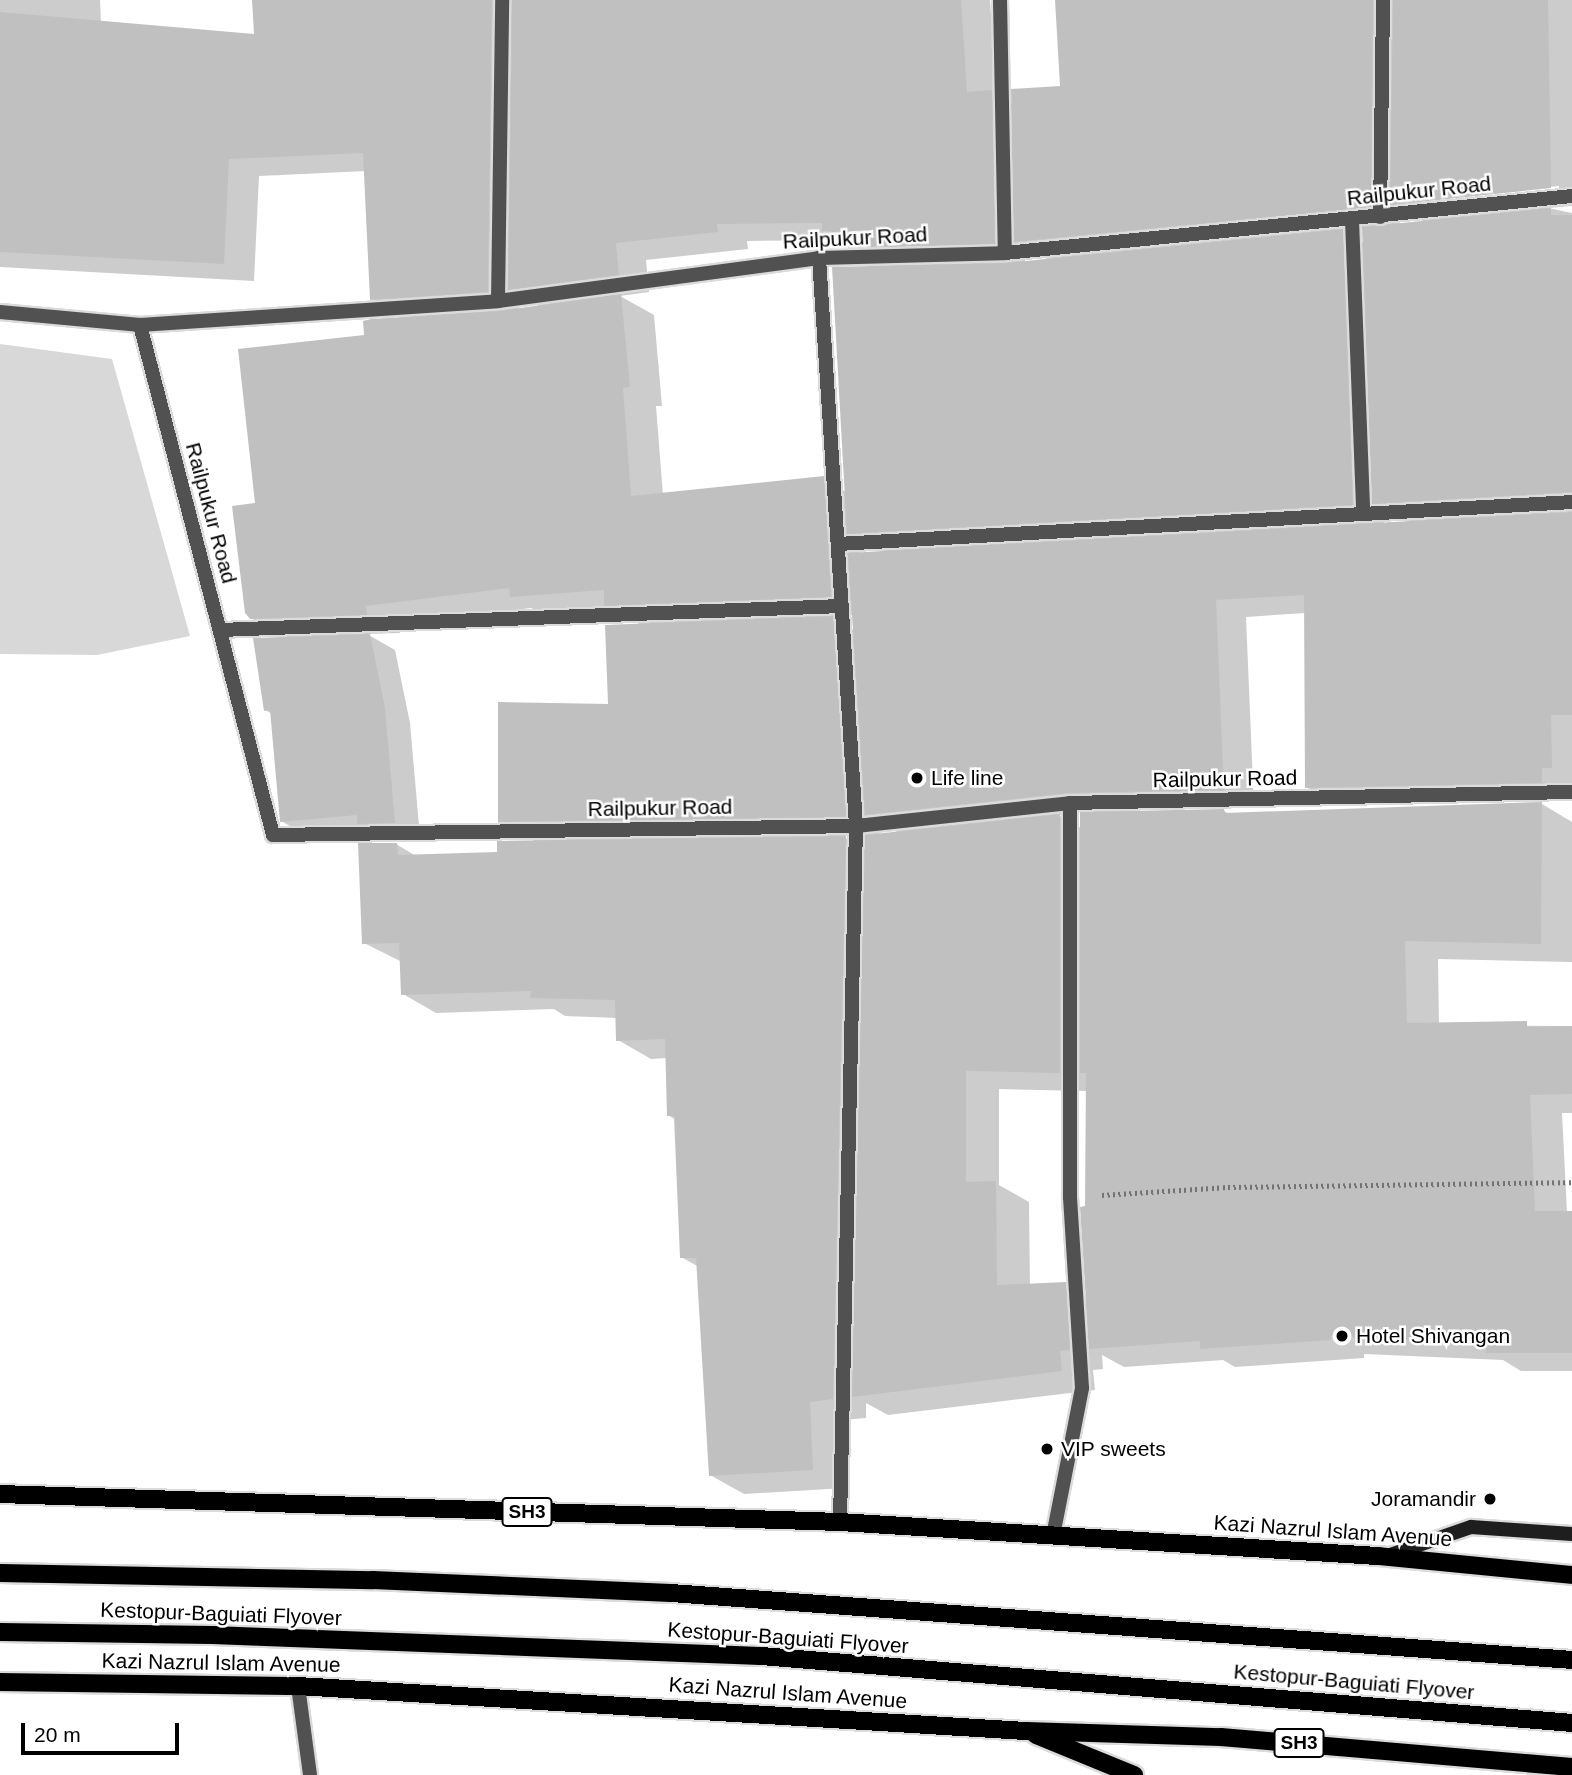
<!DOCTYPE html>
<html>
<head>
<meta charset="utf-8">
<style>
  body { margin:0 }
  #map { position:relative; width:1572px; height:1775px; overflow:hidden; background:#fff; font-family:Arial,sans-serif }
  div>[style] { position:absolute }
  .green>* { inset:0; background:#d8d8d8 }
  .shadow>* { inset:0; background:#0003 }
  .building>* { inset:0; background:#c0c0c0 }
  .path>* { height:4.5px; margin-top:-2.25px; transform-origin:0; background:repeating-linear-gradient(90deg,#737373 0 2px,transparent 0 5.5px) }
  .roads { filter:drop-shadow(2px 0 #dbdbdb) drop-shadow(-2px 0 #dbdbdb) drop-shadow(0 2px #dbdbdb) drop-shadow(0 -2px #dbdbdb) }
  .street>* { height:14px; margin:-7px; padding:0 7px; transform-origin:7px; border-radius:7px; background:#515151 }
  .secondary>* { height:14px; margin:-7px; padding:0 7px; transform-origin:7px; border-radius:7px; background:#1e1e1e }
  .primary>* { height:18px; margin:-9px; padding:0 9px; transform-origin:9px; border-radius:9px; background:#000 }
  .dots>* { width:19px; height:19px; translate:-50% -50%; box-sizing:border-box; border:4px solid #fff; border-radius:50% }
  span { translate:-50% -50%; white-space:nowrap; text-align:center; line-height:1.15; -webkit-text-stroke:5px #fff; paint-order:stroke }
  .shield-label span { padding:2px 5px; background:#fff; border:2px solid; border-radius:5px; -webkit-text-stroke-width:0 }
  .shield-label { font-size:19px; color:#000; font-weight:700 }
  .street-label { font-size:21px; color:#000 }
  .poi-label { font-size:21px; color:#000 }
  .left { translate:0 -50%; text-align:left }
  .right { translate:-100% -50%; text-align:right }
  .scale { position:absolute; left:21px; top:1723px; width:158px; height:32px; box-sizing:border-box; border:4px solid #000; border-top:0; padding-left:9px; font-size:21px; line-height:24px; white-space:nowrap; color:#000; -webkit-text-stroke:5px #fff; paint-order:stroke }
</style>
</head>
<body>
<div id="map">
  <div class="green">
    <i style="clip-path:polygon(0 344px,112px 359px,190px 636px,97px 655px,0 654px)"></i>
  </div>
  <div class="shadow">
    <i style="clip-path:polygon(evenodd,0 0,100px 0,101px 23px,256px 36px,255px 0,990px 0,996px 94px,1013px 104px,1061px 87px,1057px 0,1572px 0,1572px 206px,1548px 208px,1572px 213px,1572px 800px,1337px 805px,1306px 787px,1305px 613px,1246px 617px,1254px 807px,1090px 811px,1224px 811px,1231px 815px,1542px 804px,1572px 822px,1572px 962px,1438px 959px,1439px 1025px,1572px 1026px,1572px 1113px,1562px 1113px,1567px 1213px,1572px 1213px,1572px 1371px,1521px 1371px,1503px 1360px,1364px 1354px,1364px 1358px,1235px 1367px,1223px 1360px,1124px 1367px,1102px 1355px,1103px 1369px,1093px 1370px,1095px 1390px,888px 1415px,866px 1403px,866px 1418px,843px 1420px,845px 1488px,744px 1494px,710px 1475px,699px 1267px,681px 1257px,676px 1120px,668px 1115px,667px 1058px,651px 1059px,618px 1040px,617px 1018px,565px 1016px,554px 1009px,436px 1013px,403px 994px,402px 962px,364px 943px,396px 844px,416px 856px,499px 854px,536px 842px,499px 821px,610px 706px,641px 625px,615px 610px,545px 615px,531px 608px,399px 625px,400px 633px,367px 634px,395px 650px,410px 723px,420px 837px,306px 835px,281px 821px,272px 714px,265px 710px,287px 639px,251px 618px,257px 505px,366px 337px,407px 319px,372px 299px,366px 171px,259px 176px,254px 281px,0 267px,0 0,1559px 186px,1559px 189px,1420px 203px,1420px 200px,1559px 186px,0 0,1400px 209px,1424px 222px,1400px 225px,1400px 209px,0 0,1364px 227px,1364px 243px,1340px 229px,1364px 227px,0 0,833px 240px,833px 247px,870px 268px,846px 492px,823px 478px,663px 495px,656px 406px,662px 406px,654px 315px,620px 296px,649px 292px,646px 260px,748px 249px,747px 241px,833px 240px,0 0,1025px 246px,1049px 260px,1025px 262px,1025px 246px,0 0,519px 294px,540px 307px,519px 310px,519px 294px,0 0,1384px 508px,1407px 522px,1384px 523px,1384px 508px,0 0,859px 539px,883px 553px,860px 554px,859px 539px,0 0,854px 615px,855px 631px,830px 616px,854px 615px,0 0,1081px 812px,1081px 828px,1058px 815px,1081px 812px,0 0,878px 821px,899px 833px,879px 835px,878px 821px,0 0,867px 835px,867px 850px,842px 836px,867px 835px,0 0,999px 1089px,1087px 1091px,1088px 1297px,1065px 1284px,1030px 1285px,1029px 1202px,999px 1185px,999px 1089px)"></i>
  </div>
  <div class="building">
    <i style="clip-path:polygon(252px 0,492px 0,488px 292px,370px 300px,363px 153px,229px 159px,224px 264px,0 252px,0 12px,254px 34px)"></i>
    <i style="clip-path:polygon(512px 0,961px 0,967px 92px,992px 90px,995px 244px,832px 248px,831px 231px,822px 231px,822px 223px,717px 224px,718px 232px,616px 243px,619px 275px,508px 290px)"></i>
    <i style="clip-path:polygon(1055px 0,1373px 0,1371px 207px,1014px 242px,1011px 89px,1060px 86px)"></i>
    <i style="clip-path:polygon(1393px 0,1548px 0,1551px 188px,1390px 205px)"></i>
    <i style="clip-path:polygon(1551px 208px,1551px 215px,1572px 215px,1572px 492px,1372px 504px,1362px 227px)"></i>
    <i style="clip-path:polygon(1343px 229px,1353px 505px,847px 534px,832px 267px,1006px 263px)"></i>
    <i style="clip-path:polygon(621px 294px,630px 387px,623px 388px,631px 496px,824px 476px,831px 597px,604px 606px,604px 590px,510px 597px,509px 588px,366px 606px,367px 615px,250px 619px,245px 613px,232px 506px,255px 503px,238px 349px,364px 335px,363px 321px,371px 319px,499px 311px)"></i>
    <i style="clip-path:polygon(1572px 512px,1572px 715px,1551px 715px,1552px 768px,1542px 768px,1542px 783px,1305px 788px,1304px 595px,1216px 600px,1224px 790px,1069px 793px,865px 815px,848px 553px)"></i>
    <i style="clip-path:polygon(833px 616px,846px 817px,498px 822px,498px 702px,608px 704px,605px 625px)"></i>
    <i style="clip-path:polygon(370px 634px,385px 708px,395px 823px,357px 824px,357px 815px,280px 822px,270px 710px,264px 711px,253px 638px)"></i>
    <i style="clip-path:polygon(1542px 802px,1541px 944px,1405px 941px,1407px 1023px,1527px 1021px,1527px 1027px,1572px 1026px,1572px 1094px,1530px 1095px,1535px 1211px,1572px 1211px,1572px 1353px,1486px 1353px,1486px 1343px,1331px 1336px,1331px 1340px,1200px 1349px,1200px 1341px,1089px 1349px,1080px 1207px,1085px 1206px,1086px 1073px,1080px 1073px,1080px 812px,1224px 809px,1225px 813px)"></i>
    <i style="clip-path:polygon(1060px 814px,1060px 1073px,966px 1071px,966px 1182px,996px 1181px,997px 1285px,1066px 1282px,1070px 1350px,1060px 1351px,1062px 1371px,852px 1397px,865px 835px)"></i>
    <i style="clip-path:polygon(846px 836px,833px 1399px,810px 1402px,813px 1470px,709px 1476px,696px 1258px,680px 1258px,674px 1116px,667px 1116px,665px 1039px,616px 1041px,615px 1000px,530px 998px,531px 991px,401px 995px,399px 943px,362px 944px,358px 843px,397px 843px,398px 855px,497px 852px,497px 841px)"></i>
  </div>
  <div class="path">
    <i style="left:1102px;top:1195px;width:126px;rotate:-3.6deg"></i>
    <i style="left:1228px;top:1187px;width:344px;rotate:-0.8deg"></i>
  </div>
  <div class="roads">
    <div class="street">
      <i style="left:1000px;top:0;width:253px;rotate:88.9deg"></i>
      <i style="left:1380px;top:217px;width:217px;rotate:-89.2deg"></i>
      <i style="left:1352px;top:220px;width:292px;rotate:87.8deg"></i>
      <i style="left:819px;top:258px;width:569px;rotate:86.27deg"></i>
      <i style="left:856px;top:826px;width:696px;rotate:91.32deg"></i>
      <i style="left:498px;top:301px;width:301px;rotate:-89.2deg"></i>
      <i style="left:0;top:312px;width:141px;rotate:5.3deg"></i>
      <i style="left:140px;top:325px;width:359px;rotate:-3.8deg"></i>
      <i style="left:498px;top:301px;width:324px;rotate:-7.6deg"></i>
      <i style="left:819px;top:258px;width:186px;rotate:-1.5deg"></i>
      <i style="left:1005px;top:253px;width:570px;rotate:-5.74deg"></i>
      <i style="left:140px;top:325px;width:527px;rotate:75.38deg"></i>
      <i style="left:273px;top:835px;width:583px;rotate:-0.88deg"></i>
      <i style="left:856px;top:826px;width:215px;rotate:-6.1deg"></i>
      <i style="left:1070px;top:803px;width:502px;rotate:-1.26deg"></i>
      <i style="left:838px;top:544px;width:735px;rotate:-3.27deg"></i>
      <i style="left:220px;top:630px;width:622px;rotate:-2.21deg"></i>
      <i style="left:1053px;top:1536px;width:151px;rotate:-78.9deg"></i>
      <i style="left:1082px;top:1388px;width:191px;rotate:-93.6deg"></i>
      <i style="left:1070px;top:1197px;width:394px;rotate:-90deg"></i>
      <i style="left:298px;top:1686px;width:90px;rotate:82.3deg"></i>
    </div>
    <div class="secondary">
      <i style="left:1390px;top:1555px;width:86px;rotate:-19.1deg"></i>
      <i style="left:1471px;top:1527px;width:101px;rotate:4deg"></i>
    </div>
    <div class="primary">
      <i style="left:0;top:1494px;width:840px;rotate:1.91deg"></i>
      <i style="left:840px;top:1522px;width:539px;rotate:3.62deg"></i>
      <i style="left:1378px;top:1556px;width:195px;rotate:5.6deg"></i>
      <i style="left:0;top:1573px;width:373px;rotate:1.1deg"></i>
      <i style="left:373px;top:1580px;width:298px;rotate:2.5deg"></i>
      <i style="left:671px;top:1593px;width:903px;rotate:4.25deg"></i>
      <i style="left:0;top:1632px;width:212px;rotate:0.8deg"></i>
      <i style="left:212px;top:1635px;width:549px;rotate:2.19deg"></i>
      <i style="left:761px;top:1656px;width:814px;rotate:4.72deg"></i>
      <i style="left:0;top:1682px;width:298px;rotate:0.8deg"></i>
      <i style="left:298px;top:1686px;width:729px;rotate:3.54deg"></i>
      <i style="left:1026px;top:1731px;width:195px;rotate:1.8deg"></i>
      <i style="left:1221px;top:1737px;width:352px;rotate:4.9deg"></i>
      <i style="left:1036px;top:1735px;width:106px;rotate:22.2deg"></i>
    </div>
  </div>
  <div class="dots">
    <i style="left:917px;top:778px;background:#000"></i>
    <i style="left:1342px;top:1336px;background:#000"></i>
    <i style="left:1047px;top:1449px;background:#000"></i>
    <i style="left:1490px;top:1499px;background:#000"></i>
  </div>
  <div class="shield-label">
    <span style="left:527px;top:1512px">SH3</span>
    <span style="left:1299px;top:1743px">SH3</span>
  </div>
  <div class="street-label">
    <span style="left:1419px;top:191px;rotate:-6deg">Railpukur Road</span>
    <span style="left:855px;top:238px;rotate:-3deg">Railpukur Road</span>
    <span style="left:211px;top:513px;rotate:75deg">Railpukur Road</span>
    <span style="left:1225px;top:779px;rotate:-1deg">Railpukur Road</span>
    <span style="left:660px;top:808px;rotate:-1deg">Railpukur Road</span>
    <span style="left:1333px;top:1531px;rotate:4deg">Kazi Nazrul Islam Avenue</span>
    <span style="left:221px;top:1614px;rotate:2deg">Kestopur-Baguiati Flyover</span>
    <span style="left:788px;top:1638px;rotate:4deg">Kestopur-Baguiati Flyover</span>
    <span style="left:221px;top:1663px;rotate:1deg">Kazi Nazrul Islam Avenue</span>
    <span style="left:1354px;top:1682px;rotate:5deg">Kestopur-Baguiati Flyover</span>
    <span style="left:788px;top:1693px;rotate:4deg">Kazi Nazrul Islam Avenue</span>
  </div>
  <div class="poi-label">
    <span class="left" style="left:931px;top:778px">Life line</span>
    <span class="left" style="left:1356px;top:1336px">Hotel Shivangan</span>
    <span class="left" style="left:1061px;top:1449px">VIP sweets</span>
    <span class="right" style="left:1476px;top:1499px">Joramandir</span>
  </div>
  <div class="scale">20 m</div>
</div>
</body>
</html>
